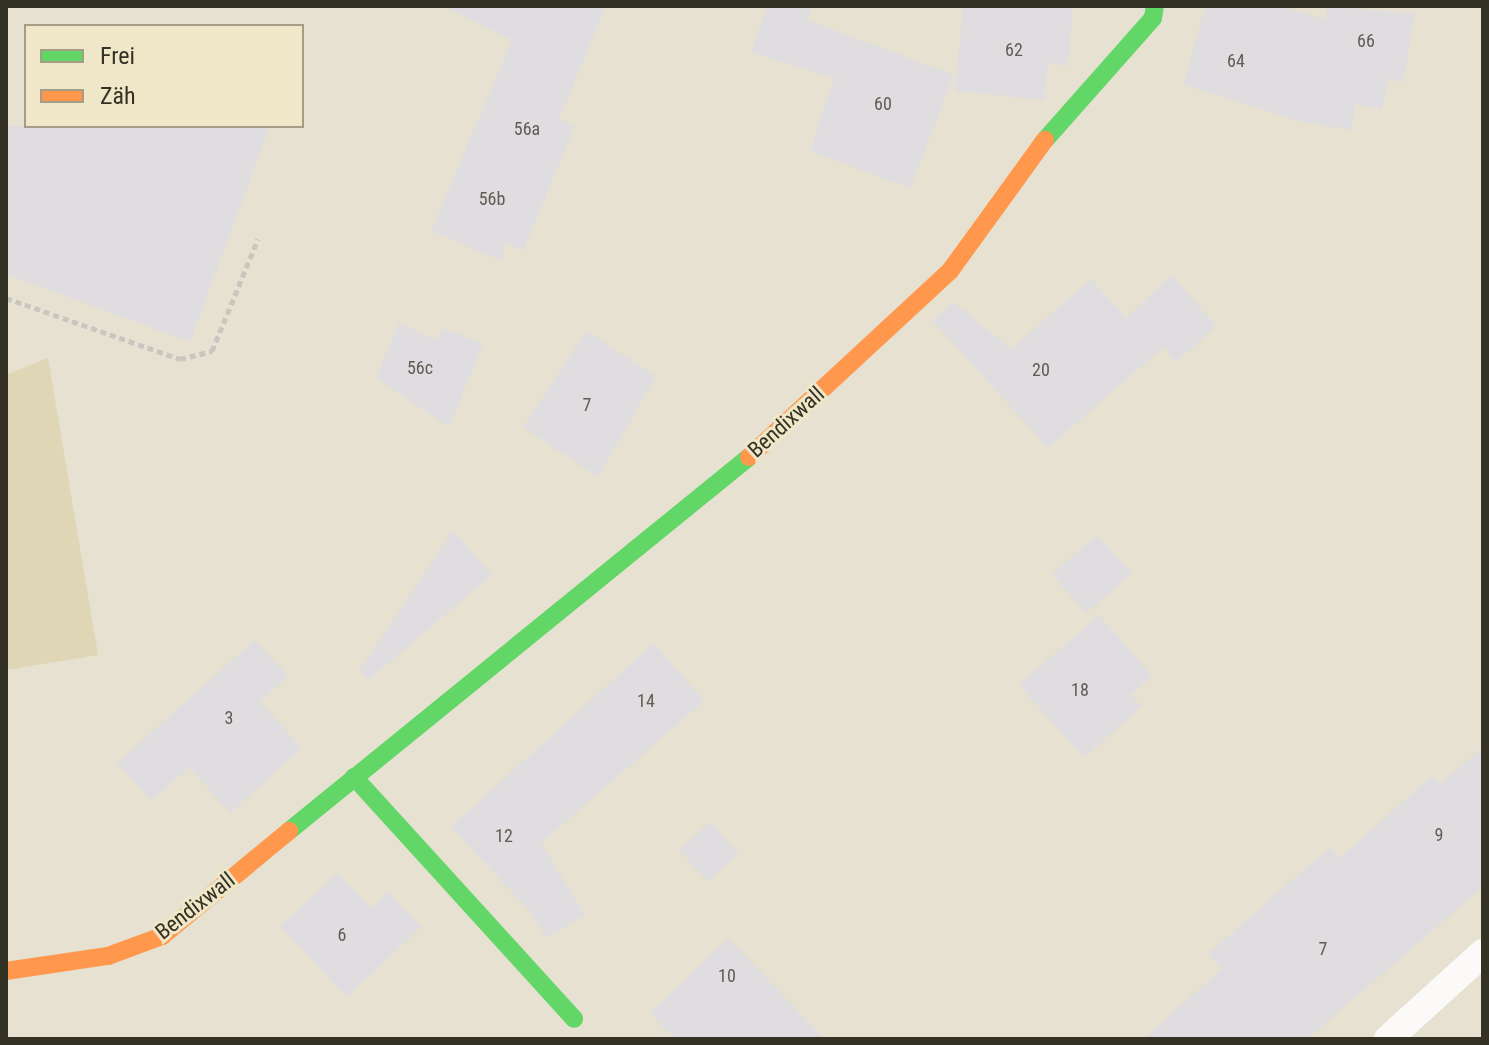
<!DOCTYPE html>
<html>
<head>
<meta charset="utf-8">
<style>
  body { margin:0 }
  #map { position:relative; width:1489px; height:1045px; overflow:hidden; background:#e6e1d0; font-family:"Roboto Condensed",sans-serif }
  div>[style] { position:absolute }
  .green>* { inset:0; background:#dfd6b5 }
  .building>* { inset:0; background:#dfdddf }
  .path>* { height:5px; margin-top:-2.5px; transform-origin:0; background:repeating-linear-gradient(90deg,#c7c6bf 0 6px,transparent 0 10px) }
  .lane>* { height:28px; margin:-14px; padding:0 14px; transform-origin:14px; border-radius:14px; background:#fbfaf8 }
  .fast>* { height:18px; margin:-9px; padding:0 9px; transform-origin:9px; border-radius:9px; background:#63d668 }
  .slow>* { height:18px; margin:-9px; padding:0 9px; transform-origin:9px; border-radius:9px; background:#ff974d }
  span { translate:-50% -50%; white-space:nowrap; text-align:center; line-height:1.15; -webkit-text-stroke:6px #efe7c7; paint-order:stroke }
  .number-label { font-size:18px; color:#5f5c54 }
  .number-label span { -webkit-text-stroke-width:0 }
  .street-label { font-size:22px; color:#343125 }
  .frame { position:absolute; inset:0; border:8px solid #343125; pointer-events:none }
  .legend { position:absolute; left:24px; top:24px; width:280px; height:104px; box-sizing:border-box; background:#efe7c7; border:2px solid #a49e86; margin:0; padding:10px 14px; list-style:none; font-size:24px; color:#343125 }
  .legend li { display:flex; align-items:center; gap:16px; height:40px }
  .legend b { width:40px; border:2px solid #a49e86 }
</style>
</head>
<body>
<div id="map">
  <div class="green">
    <i style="clip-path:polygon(48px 358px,98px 655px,6px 670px,6px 375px)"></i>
  </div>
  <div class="building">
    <i style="clip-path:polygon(444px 6px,606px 6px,559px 119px,575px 126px,523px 251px,507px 243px,500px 260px,431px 231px,512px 40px)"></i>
    <i style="clip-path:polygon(767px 6px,812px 6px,807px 20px,954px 75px,910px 188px,810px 151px,834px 78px,751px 52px)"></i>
    <i style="clip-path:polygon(963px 6px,1073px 6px,1068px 66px,1048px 63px,1044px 100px,955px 91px)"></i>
    <i style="clip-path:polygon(1205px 6px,1282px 6px,1325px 20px,1328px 6px,1415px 14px,1403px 83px,1388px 78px,1382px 110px,1355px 104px,1351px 130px,1303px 122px,1184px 85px)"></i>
    <i style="clip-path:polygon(6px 126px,270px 126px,190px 342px,6px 274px)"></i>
    <i style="clip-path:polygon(1172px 275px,1216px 326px,1176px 362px,1163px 347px,1048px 448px,933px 321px,953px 302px,1011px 349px,1091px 279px,1126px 318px)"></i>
    <i style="clip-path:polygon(399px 323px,438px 340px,443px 328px,483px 344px,449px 427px,376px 378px)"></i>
    <i style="clip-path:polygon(586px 331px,656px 376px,598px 477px,523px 427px)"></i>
    <i style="clip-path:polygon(453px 530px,492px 575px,368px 680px,359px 671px)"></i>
    <i style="clip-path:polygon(1097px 535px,1132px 573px,1086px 613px,1052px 574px)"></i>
    <i style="clip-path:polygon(1099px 615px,1152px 676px,1131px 695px,1142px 706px,1084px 758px,1019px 685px)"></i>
    <i style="clip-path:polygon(255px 640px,288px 676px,260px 702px,302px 748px,230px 813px,189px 767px,151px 801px,117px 763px)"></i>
    <i style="clip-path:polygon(654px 643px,704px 701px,541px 843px,585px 915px,547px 938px,527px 908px,451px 827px)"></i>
    <i style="clip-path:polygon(1483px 747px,1483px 887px,1307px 1039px,1143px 1039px,1222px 969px,1208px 954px,1330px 847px,1340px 858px,1432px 776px,1440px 785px)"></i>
    <i style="clip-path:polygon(710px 822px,739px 854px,708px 882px,679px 850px)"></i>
    <i style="clip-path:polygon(338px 873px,371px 908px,388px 892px,421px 927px,347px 997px,280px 926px)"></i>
    <i style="clip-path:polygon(728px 938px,825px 1039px,675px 1039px,650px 1013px)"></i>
  </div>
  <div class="path">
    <i style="left:6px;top:298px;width:184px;rotate:19.3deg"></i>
    <i style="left:180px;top:359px;width:33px;rotate:-14deg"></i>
    <i style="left:212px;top:351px;width:121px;rotate:-67.7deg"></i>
  </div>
  <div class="lane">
    <i style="left:1388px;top:1039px;width:128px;rotate:-42.2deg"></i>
  </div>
  <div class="fast">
    <i style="left:1045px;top:140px;width:163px;rotate:-48.5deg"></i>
    <i style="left:1153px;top:18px;width:12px;rotate:-81deg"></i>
    <i style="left:354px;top:777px;width:327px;rotate:47.7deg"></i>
    <i style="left:289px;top:831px;width:593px;rotate:-39.11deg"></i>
  </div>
  <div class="slow">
    <i style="left:749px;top:457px;width:274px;rotate:-42.8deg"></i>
    <i style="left:950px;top:271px;width:162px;rotate:-54.1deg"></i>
    <i style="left:6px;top:971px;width:103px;rotate:-8.4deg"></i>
    <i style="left:108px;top:956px;width:58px;rotate:-20.3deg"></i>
    <i style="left:162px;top:936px;width:165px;rotate:-39.6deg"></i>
  </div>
  <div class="number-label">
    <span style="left:1366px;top:41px">66</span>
    <span style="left:1014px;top:50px">62</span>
    <span style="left:1236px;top:61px">64</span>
    <span style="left:883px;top:104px">60</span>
    <span style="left:527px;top:129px">56a</span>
    <span style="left:492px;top:199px">56b</span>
    <span style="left:420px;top:368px">56c</span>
    <span style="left:1041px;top:370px">20</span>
    <span style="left:587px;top:405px">7</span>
    <span style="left:1080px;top:690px">18</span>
    <span style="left:646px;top:701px">14</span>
    <span style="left:229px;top:718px">3</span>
    <span style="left:1439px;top:835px">9</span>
    <span style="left:504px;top:836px">12</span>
    <span style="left:342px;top:935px">6</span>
    <span style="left:1323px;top:949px">7</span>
    <span style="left:727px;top:976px">10</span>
  </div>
  <div class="street-label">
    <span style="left:786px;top:422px;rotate:-42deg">Bendixwall</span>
    <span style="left:195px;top:906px;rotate:-38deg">Bendixwall</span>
  </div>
  <div class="frame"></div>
  <ul class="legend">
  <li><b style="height:10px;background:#63d668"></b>Frei</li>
  <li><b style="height:10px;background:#ff974d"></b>Zäh</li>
  </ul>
</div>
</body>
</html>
